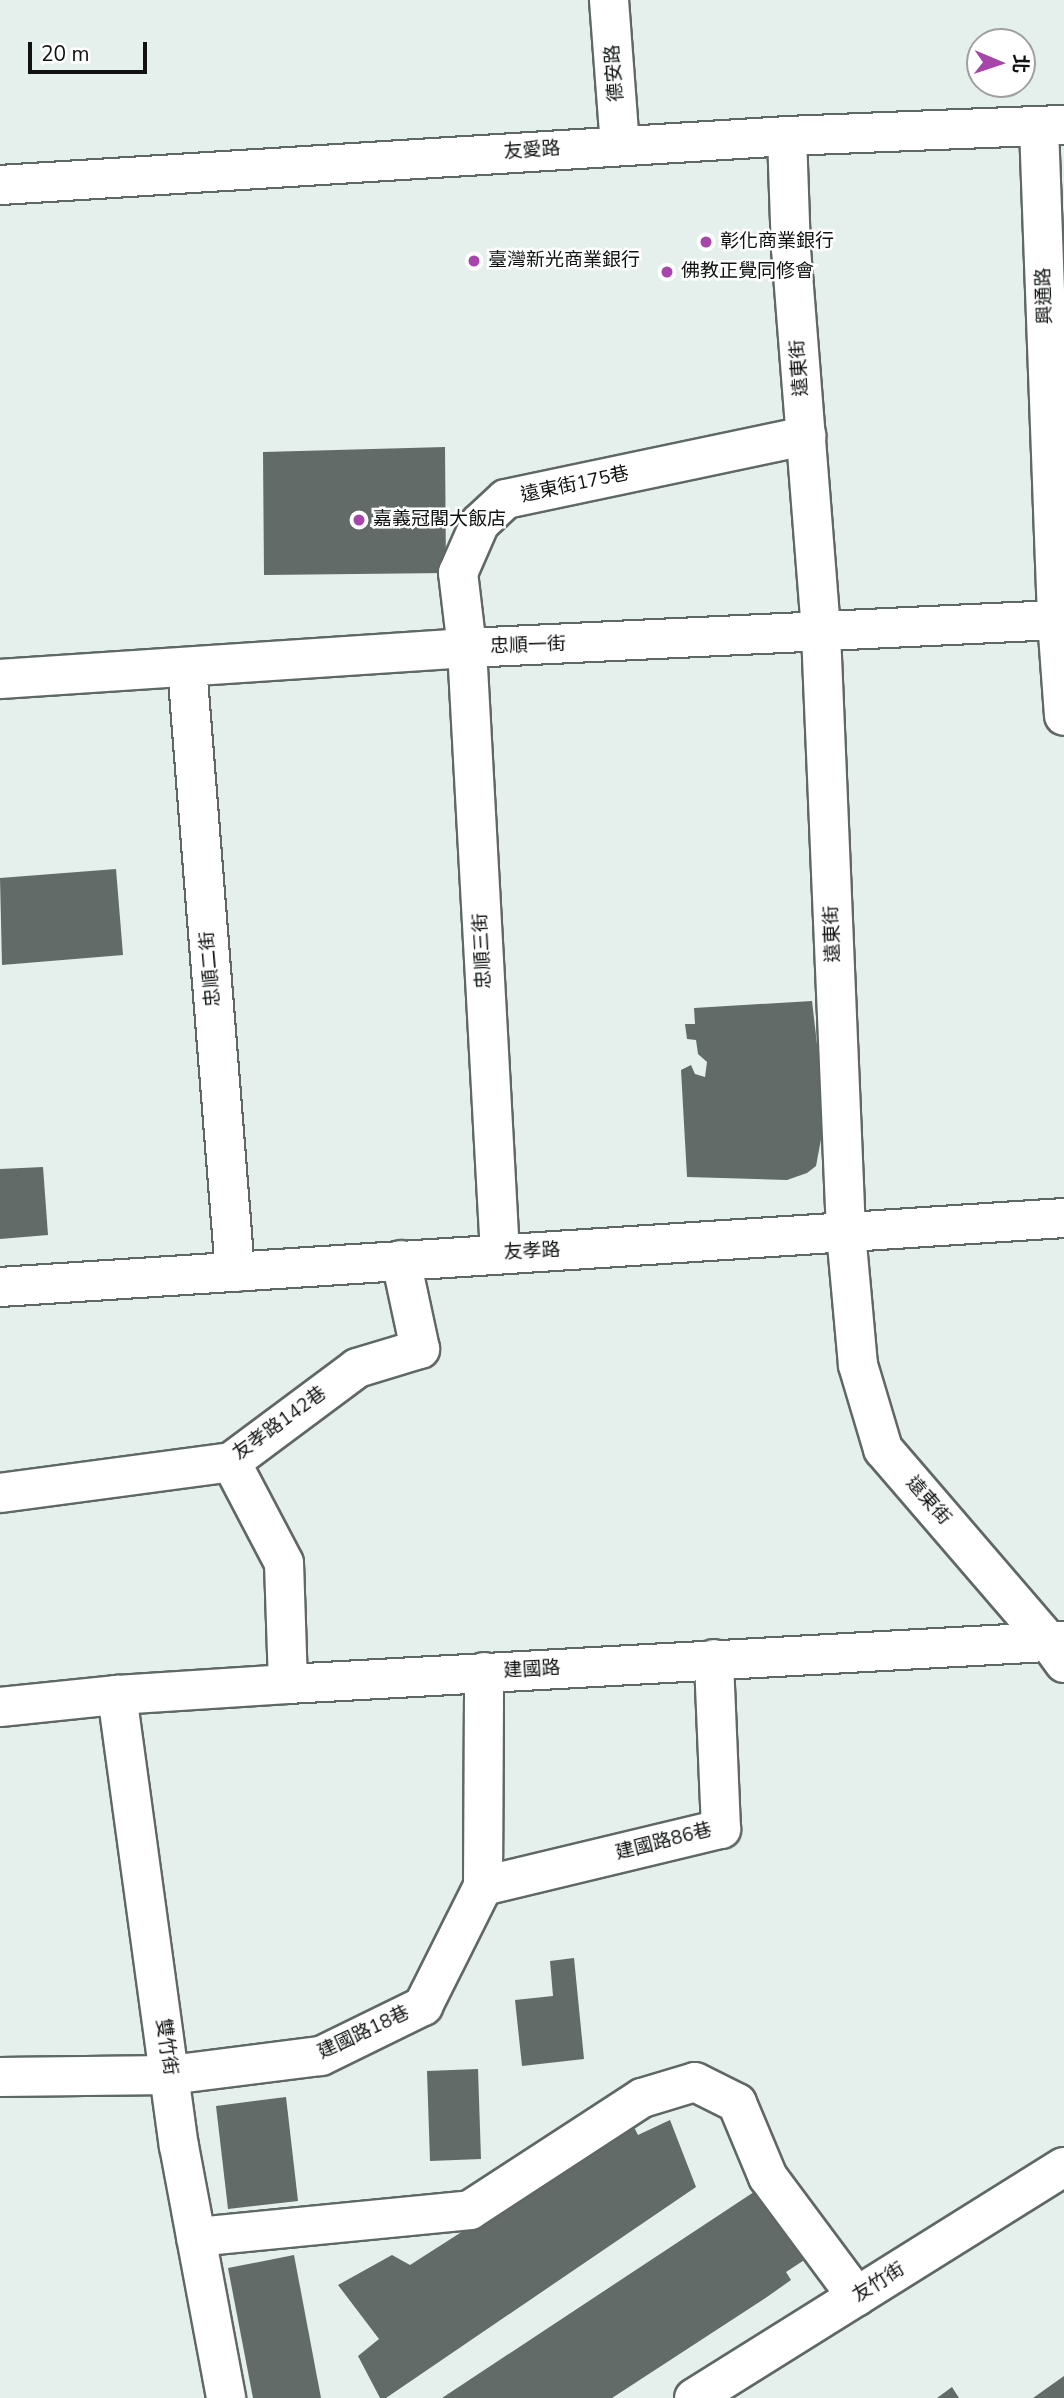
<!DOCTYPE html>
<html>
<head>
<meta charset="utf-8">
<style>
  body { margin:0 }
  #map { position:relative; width:1064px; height:2398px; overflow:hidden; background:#e5efec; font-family:"Nunito Sans","Noto Sans TC",sans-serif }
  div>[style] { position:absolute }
  .building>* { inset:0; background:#636b69 }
  .roads { filter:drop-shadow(2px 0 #5f6865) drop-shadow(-2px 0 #5f6865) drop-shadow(0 2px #5f6865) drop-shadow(0 -2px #5f6865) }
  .minor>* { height:38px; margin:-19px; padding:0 19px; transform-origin:19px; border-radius:19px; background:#fff }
  .dots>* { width:19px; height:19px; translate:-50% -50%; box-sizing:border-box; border:4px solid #fff; border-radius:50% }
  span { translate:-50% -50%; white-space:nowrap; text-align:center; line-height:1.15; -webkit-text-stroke:5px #fff; paint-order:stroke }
  .street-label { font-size:19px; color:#101312 }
  .poi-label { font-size:19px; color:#101312 }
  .left { translate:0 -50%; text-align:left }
  .north { position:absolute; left:966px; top:28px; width:70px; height:70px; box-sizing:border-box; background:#fff; border:2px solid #9fa1a0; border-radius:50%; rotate:92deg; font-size:19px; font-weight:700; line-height:28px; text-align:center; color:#101312 }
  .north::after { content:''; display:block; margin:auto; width:24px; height:32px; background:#a745ab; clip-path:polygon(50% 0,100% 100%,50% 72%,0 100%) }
  .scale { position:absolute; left:28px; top:42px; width:119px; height:32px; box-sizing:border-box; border:4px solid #101312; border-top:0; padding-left:9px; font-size:21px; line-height:24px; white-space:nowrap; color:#101312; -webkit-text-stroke:5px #fff; paint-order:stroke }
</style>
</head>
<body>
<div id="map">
  <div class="building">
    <i style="clip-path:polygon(445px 447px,446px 573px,264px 575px,263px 452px)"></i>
    <i style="clip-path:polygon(116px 869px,123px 955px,2px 965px,0 878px)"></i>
    <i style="clip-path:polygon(812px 1001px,820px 1070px,822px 1134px,816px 1166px,807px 1173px,787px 1180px,687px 1177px,681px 1070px,691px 1065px,695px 1074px,705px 1077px,707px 1062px,698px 1054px,696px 1040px,687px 1039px,685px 1024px,695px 1024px,694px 1008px)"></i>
    <i style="clip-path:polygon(43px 1167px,48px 1235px,0 1239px,0 1169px)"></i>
    <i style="clip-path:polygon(574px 1958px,584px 2059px,522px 2066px,515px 2000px,553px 1996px,550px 1961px)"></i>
    <i style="clip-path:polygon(478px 2069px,481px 2159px,430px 2161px,427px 2071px)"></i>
    <i style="clip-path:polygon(286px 2097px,298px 2201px,228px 2209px,216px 2106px)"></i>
    <i style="clip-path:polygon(670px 2120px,696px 2187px,386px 2398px,380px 2398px,358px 2356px,379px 2339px,338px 2285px,392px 2255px,410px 2265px,632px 2123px,638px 2135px)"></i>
    <i style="clip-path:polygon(763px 2186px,809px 2257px,786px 2272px,791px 2280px,767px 2297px,612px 2398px,442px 2398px)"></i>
    <i style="clip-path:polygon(294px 2255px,321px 2398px,253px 2398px,228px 2268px)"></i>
    <i style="clip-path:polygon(1064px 2376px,1064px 2398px,1033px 2398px)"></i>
    <i style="clip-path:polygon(952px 2387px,959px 2398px,937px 2398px)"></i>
  </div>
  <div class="roads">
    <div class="minor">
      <i style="left:609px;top:0;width:146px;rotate:85.7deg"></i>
      <i style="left:1039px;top:127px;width:493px;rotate:87.9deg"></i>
      <i style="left:1057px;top:620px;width:96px;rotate:85.8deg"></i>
      <i style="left:787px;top:136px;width:113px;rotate:88deg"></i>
      <i style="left:791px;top:249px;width:385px;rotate:85.5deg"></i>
      <i style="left:821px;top:633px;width:601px;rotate:87.61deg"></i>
      <i style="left:846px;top:1233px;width:133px;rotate:84.8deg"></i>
      <i style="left:858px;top:1365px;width:88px;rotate:73.4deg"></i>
      <i style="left:883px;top:1449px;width:255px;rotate:49.3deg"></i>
      <i style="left:1049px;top:1642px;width:26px;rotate:54deg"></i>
      <i style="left:0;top:185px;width:789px;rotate:-3.56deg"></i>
      <i style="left:787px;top:136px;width:277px;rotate:-2.3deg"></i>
      <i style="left:187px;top:667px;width:607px;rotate:85.46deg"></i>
      <i style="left:0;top:679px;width:468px;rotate:-3.8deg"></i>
      <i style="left:467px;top:648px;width:591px;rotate:-2.72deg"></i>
      <i style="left:500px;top:1254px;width:607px;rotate:-93.12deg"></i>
      <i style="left:467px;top:648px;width:76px;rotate:-96.8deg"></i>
      <i style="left:458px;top:573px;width:55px;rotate:-66.3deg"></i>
      <i style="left:480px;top:523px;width:35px;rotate:-43deg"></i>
      <i style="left:506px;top:499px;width:307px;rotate:-11.9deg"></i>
      <i style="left:0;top:1287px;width:1066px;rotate:-3.71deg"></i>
      <i style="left:231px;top:1462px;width:114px;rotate:62.3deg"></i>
      <i style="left:284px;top:1563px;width:121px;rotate:88.1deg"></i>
      <i style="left:0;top:1493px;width:233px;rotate:-7.6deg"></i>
      <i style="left:231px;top:1462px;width:157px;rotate:-36.7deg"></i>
      <i style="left:357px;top:1368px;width:66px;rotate:-16.8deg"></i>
      <i style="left:420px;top:1349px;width:91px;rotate:-102.1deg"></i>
      <i style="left:117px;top:1695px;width:455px;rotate:82.2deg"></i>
      <i style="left:179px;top:2146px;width:256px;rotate:79.4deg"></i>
      <i style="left:0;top:1707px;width:118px;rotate:-5.9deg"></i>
      <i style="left:117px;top:1695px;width:171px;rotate:-3.7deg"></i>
      <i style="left:288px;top:1684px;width:777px;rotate:-3.17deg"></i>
      <i style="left:483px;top:1886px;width:245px;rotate:-13.5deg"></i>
      <i style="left:721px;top:1829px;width:170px;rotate:-92.4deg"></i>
      <i style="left:0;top:2077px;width:170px;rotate:-0.7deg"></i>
      <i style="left:170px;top:2075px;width:152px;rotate:-7.2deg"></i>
      <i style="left:321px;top:2056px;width:114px;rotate:-26.1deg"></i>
      <i style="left:423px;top:2006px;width:134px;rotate:-63.4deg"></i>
      <i style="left:483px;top:1886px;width:214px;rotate:-89.7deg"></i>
      <i style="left:196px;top:2237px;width:275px;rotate:-5.6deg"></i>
      <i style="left:470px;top:2210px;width:205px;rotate:-33.1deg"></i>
      <i style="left:642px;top:2098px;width:55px;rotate:-16.8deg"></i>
      <i style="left:695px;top:2082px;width:47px;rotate:26.6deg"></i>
      <i style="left:737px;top:2103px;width:80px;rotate:67.3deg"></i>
      <i style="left:768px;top:2177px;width:149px;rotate:53.4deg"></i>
      <i style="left:694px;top:2398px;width:436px;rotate:-32deg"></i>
    </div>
  </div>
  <div class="dots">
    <i style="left:706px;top:242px;background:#a745ab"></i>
    <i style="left:474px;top:261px;background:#a745ab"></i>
    <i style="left:667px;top:272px;background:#a745ab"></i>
    <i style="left:359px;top:520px;background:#a745ab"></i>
  </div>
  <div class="street-label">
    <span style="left:615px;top:73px;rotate:-94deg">德安路</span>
    <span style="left:532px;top:151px;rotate:-4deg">友愛路</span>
    <span style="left:1045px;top:296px;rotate:-92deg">興通路</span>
    <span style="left:800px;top:368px;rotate:-94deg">遠東街</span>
    <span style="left:575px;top:485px;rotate:-12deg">遠東街175巷</span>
    <span style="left:528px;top:646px;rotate:-2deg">忠順一街</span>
    <span style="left:833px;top:934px;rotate:-92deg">遠東街</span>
    <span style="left:483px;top:951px;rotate:-93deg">忠順三街</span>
    <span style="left:211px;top:969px;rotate:-95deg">忠順二街</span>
    <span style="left:532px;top:1252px;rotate:-3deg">友孝路</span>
    <span style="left:280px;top:1424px;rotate:-36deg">友孝路142巷</span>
    <span style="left:928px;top:1501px;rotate:49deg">遠東街</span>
    <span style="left:532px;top:1670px;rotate:-3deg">建國路</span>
    <span style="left:664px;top:1842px;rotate:-14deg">建國路86巷</span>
    <span style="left:364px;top:2033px;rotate:-25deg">建國路18巷</span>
    <span style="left:166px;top:2047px;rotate:82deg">雙竹街</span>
    <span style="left:879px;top:2283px;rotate:-32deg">友竹街</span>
  </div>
  <div class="poi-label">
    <span class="left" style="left:720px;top:242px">彰化商業銀行</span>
    <span class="left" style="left:488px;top:261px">臺灣新光商業銀行</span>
    <span class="left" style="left:681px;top:272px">佛教正覺同修會</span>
    <span class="left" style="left:373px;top:520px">嘉義冠閣大飯店</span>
  </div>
  <div class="north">北</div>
  <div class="scale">20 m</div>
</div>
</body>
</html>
